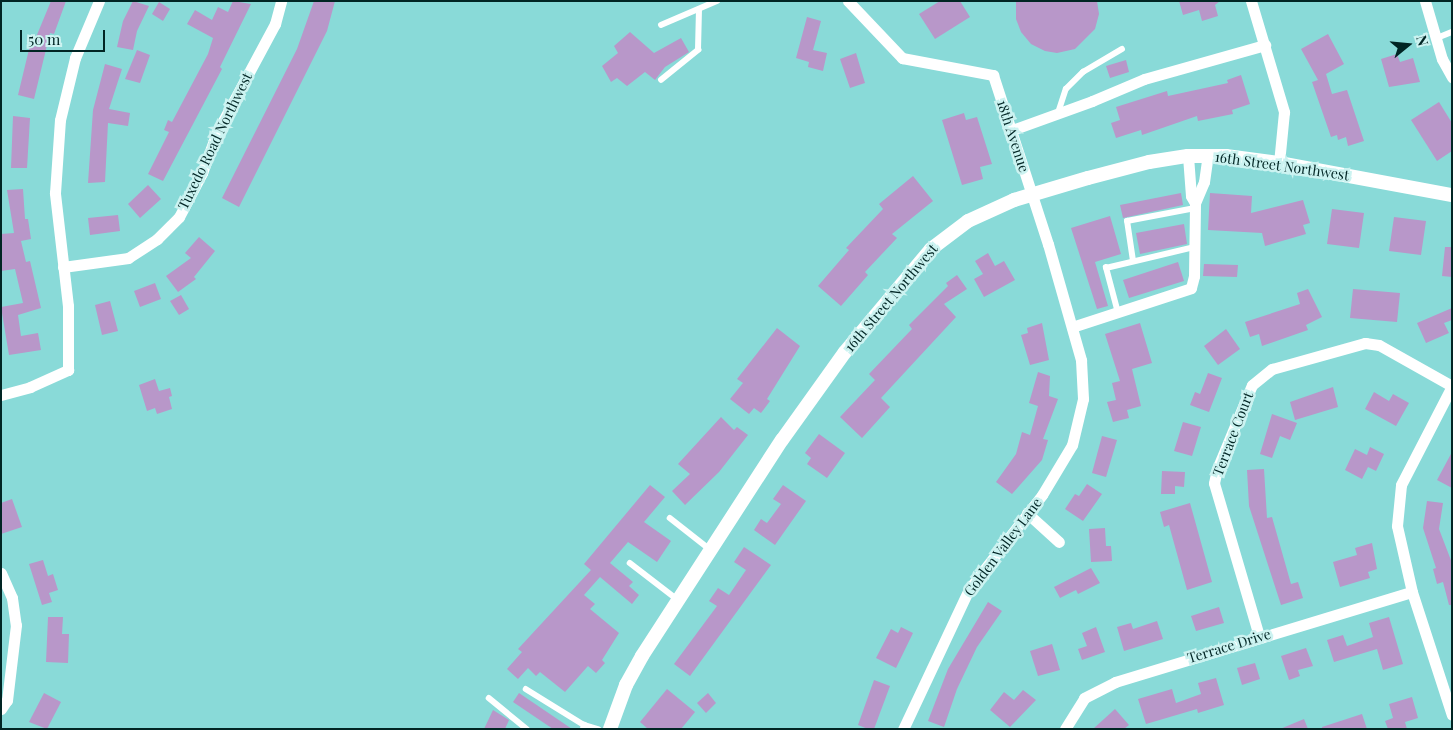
<!DOCTYPE html>
<html>
<head>
<meta charset="utf-8">
<style>
  body { margin:0 }
  #map { position:relative; width:1453px; height:730px; overflow:hidden; background:#89dad8; font-family:"Playfair Display",serif }
  div>[style] { position:absolute }
  .building>* { inset:0; background:#b897c9 }
  .service>* { height:5.5px; margin:-2.75px; padding:0 2.75px; transform-origin:2.75px; border-radius:2.75px; background:#fff }
  .minor>* { height:11px; margin:-5.5px; padding:0 5.5px; transform-origin:5.5px; border-radius:5.5px; background:#fff }
  .tertiary>* { height:14px; margin:-7px; padding:0 7px; transform-origin:7px; border-radius:7px; background:#fff }
  span { translate:-50% -50%; white-space:nowrap; text-align:center; line-height:1.15; -webkit-text-stroke:5px #ccf3f1; paint-order:stroke }
  .street-label { font-size:14px; color:#012524 }
  .frame { position:absolute; inset:0; border:2px solid #012524; pointer-events:none }
  .north { position:absolute; left:1383px; top:20px; width:50px; height:50px; -webkit-text-stroke:4px #ccf3f1; paint-order:stroke; rotate:73deg; font-size:14px; font-weight:700; line-height:20px; text-align:center; color:#012524 }
  .north::after { content:''; display:block; margin:auto; width:18px; height:22px; background:#012524; clip-path:polygon(50% 0,100% 100%,50% 72%,0 100%) }
  .scale { position:absolute; left:20px; top:30px; width:85px; height:22px; box-sizing:border-box; border:2px solid #012524; border-top:0; padding-left:6px; font-size:15px; line-height:18px; white-space:nowrap; color:#012524; -webkit-text-stroke:4px #ccf3f1; paint-order:stroke }
</style>
</head>
<body>
<div id="map">
  <div class="building">
    <i style="clip-path:polygon(51px 1px,66px 1px,54px 34px,50px 33px,34px 99px,18px 95px,31px 41px,34px 42px)"></i>
    <i style="clip-path:polygon(133px 1px,149px 6px,137px 31px,133px 50px,117px 47px,123px 21px)"></i>
    <i style="clip-path:polygon(233px 1px,251px 4px,220px 67px,222px 69px,163px 181px,148px 174px,169px 132px,164px 130px,168px 120px,172px 122px,208px 54px,213px 38px,187px 24px,195px 10px,212px 20px,218px 7px,228px 12px)"></i>
    <i style="clip-path:polygon(314px 1px,335px 1px,327px 31px,239px 207px,222px 198px,297px 49px)"></i>
    <i style="clip-path:polygon(940px 1px,960px 1px,970px 17px,935px 39px,919px 14px)"></i>
    <i style="clip-path:polygon(1016px 1px,1097px 1px,1099px 14px,1095px 29px,1075px 49px,1057px 53px,1045px 51px,1031px 44px,1021px 32px,1016px 19px)"></i>
    <i style="clip-path:polygon(1179px 1px,1220px 1px,1215px 5px,1218px 16px,1202px 21px,1199px 10px,1183px 15px)"></i>
    <i style="clip-path:polygon(159px 2px,170px 9px,163px 21px,152px 14px)"></i>
    <i style="clip-path:polygon(807px 17px,821px 21px,813px 50px,827px 53px,823px 71px,808px 67px,809px 62px,796px 58px)"></i>
    <i style="clip-path:polygon(630px 32px,654px 53px,681px 38px,689px 52px,665px 67px,655px 80px,645px 72px,627px 86px,617px 78px,611px 82px,602px 66px,618px 53px,614px 46px)"></i>
    <i style="clip-path:polygon(1328px 34px,1344px 64px,1326px 74px,1332px 94px,1347px 90px,1364px 141px,1348px 146px,1346px 137px,1338px 140px,1337px 135px,1331px 137px,1312px 82px,1318px 80px,1301px 49px)"></i>
    <i style="clip-path:polygon(137px 50px,150px 55px,140px 83px,125px 79px)"></i>
    <i style="clip-path:polygon(856px 53px,865px 83px,850px 88px,840px 59px)"></i>
    <i style="clip-path:polygon(1397px 54px,1400px 62px,1413px 58px,1420px 82px,1389px 87px,1381px 59px)"></i>
    <i style="clip-path:polygon(1126px 60px,1129px 72px,1110px 78px,1106px 66px)"></i>
    <i style="clip-path:polygon(105px 64px,122px 69px,109px 109px,130px 113px,128px 126px,108px 123px,105px 182px,88px 183px,93px 110px)"></i>
    <i style="clip-path:polygon(1241px 75px,1250px 104px,1232px 110px,1233px 114px,1198px 121px,1197px 116px,1142px 135px,1141px 130px,1116px 138px,1111px 123px,1120px 120px,1116px 107px,1167px 91px,1168px 96px,1228px 83px,1227px 80px)"></i>
    <i style="clip-path:polygon(1439px 102px,1452px 123px,1452px 151px,1437px 161px,1411px 120px)"></i>
    <i style="clip-path:polygon(964px 113px,966px 120px,977px 117px,992px 164px,980px 167px,983px 179px,962px 185px,942px 120px)"></i>
    <i style="clip-path:polygon(13px 116px,30px 118px,27px 168px,11px 168px)"></i>
    <i style="clip-path:polygon(913px 176px,933px 201px,892px 234px,897px 238px,865px 272px,868px 275px,841px 306px,818px 286px,849px 250px,846px 248px,883px 209px,879px 204px)"></i>
    <i style="clip-path:polygon(148px 185px,161px 199px,140px 218px,128px 204px)"></i>
    <i style="clip-path:polygon(23px 189px,25px 219px,28px 219px,31px 239px,21px 241px,26px 262px,30px 261px,41px 308px,18px 315px,21px 336px,38px 333px,41px 350px,9px 355px,1px 307px,23px 303px,15px 269px,1px 271px,1px 234px,14px 233px,7px 190px)"></i>
    <i style="clip-path:polygon(1181px 193px,1183px 205px,1123px 218px,1120px 205px)"></i>
    <i style="clip-path:polygon(1210px 193px,1252px 196px,1251px 213px,1303px 200px,1310px 223px,1303px 225px,1306px 234px,1265px 246px,1262px 233px,1208px 230px)"></i>
    <i style="clip-path:polygon(1332px 209px,1364px 213px,1359px 248px,1327px 244px)"></i>
    <i style="clip-path:polygon(118px 215px,120px 231px,90px 235px,88px 218px)"></i>
    <i style="clip-path:polygon(1110px 216px,1121px 254px,1095px 262px,1108px 306px,1097px 309px,1071px 228px)"></i>
    <i style="clip-path:polygon(1394px 217px,1426px 221px,1421px 255px,1389px 251px)"></i>
    <i style="clip-path:polygon(1184px 224px,1187px 244px,1140px 254px,1136px 233px)"></i>
    <i style="clip-path:polygon(199px 237px,215px 251px,194px 277px,196px 279px,178px 292px,166px 276px,191px 258px,185px 253px)"></i>
    <i style="clip-path:polygon(1445px 247px,1452px 247px,1452px 277px,1442px 276px)"></i>
    <i style="clip-path:polygon(988px 253px,995px 266px,1004px 261px,1015px 280px,984px 297px,974px 279px,983px 274px,975px 261px)"></i>
    <i style="clip-path:polygon(1178px 262px,1184px 281px,1129px 298px,1123px 280px)"></i>
    <i style="clip-path:polygon(1204px 264px,1238px 265px,1237px 277px,1203px 276px)"></i>
    <i style="clip-path:polygon(957px 275px,967px 289px,944px 304px,956px 317px,881px 398px,890px 407px,862px 438px,840px 417px,875px 380px,869px 374px,912px 329px,909px 325px,948px 286px,946px 283px)"></i>
    <i style="clip-path:polygon(155px 283px,161px 299px,140px 307px,134px 291px)"></i>
    <i style="clip-path:polygon(1308px 289px,1322px 317px,1306px 325px,1308px 330px,1262px 346px,1259px 334px,1250px 337px,1245px 322px,1300px 304px,1297px 293px)"></i>
    <i style="clip-path:polygon(1353px 289px,1400px 293px,1397px 322px,1350px 318px)"></i>
    <i style="clip-path:polygon(181px 295px,189px 309px,179px 315px,170px 301px)"></i>
    <i style="clip-path:polygon(110px 301px,118px 331px,102px 335px,95px 305px)"></i>
    <i style="clip-path:polygon(1452px 308px,1452px 320px,1444px 323px,1449px 333px,1426px 343px,1417px 323px)"></i>
    <i style="clip-path:polygon(1042px 323px,1049px 360px,1030px 365px,1021px 335px,1028px 333px,1027px 328px)"></i>
    <i style="clip-path:polygon(1140px 323px,1152px 363px,1132px 369px,1141px 406px,1127px 410px,1129px 418px,1113px 422px,1107px 402px,1116px 400px,1112px 383px,1120px 381px,1105px 334px)"></i>
    <i style="clip-path:polygon(777px 328px,800px 346px,767px 399px,770px 401px,761px 413px,754px 408px,749px 414px,730px 399px,743px 383px,737px 379px)"></i>
    <i style="clip-path:polygon(1226px 329px,1240px 349px,1218px 365px,1204px 346px)"></i>
    <i style="clip-path:polygon(1038px 372px,1050px 376px,1049px 396px,1058px 399px,1043px 439px,1048px 440px,1042px 460px,1012px 494px,996px 482px,1016px 454px,1022px 432px,1030px 435px,1038px 406px,1029px 403px)"></i>
    <i style="clip-path:polygon(1208px 373px,1222px 378px,1209px 412px,1190px 405px,1195px 392px,1200px 394px)"></i>
    <i style="clip-path:polygon(155px 379px,159px 391px,170px 388px,172px 396px,169px 397px,172px 409px,157px 414px,155px 408px,147px 411px,139px 385px)"></i>
    <i style="clip-path:polygon(1333px 387px,1338px 407px,1295px 420px,1290px 402px)"></i>
    <i style="clip-path:polygon(1374px 392px,1389px 401px,1393px 394px,1409px 403px,1396px 426px,1365px 409px)"></i>
    <i style="clip-path:polygon(1272px 414px,1297px 423px,1290px 440px,1280px 436px,1272px 458px,1260px 454px)"></i>
    <i style="clip-path:polygon(721px 417px,734px 430px,737px 427px,748px 435px,719px 472px,685px 505px,672px 491px,690px 474px,678px 464px)"></i>
    <i style="clip-path:polygon(1183px 422px,1201px 427px,1192px 456px,1174px 451px)"></i>
    <i style="clip-path:polygon(819px 434px,845px 453px,827px 478px,807px 464px,811px 458px,805px 453px)"></i>
    <i style="clip-path:polygon(1102px 436px,1117px 440px,1106px 477px,1092px 473px)"></i>
    <i style="clip-path:polygon(1370px 447px,1384px 454px,1376px 471px,1368px 467px,1362px 479px,1345px 470px,1355px 449px,1367px 455px)"></i>
    <i style="clip-path:polygon(1452px 452px,1452px 488px,1437px 480px)"></i>
    <i style="clip-path:polygon(1264px 469px,1267px 518px,1272px 517px,1291px 584px,1298px 582px,1303px 598px,1281px 605px,1249px 506px,1247px 470px)"></i>
    <i style="clip-path:polygon(1162px 471px,1185px 472px,1184px 487px,1175px 486px,1175px 494px,1161px 494px)"></i>
    <i style="clip-path:polygon(1087px 484px,1102px 494px,1083px 521px,1065px 509px,1075px 494px,1079px 496px)"></i>
    <i style="clip-path:polygon(650px 485px,665px 497px,644px 522px,671px 541px,657px 562px,628px 542px,610px 563px,633px 582px,629px 586px,639px 595px,632px 604px,600px 577px,584px 595px,595px 604px,590px 609px,619px 633px,602px 660px,605px 663px,596px 673px,588px 666px,565px 692px,540px 672px,536px 676px,528px 668px,518px 679px,507px 669px,522px 652px,518px 649px,591px 570px,584px 564px)"></i>
    <i style="clip-path:polygon(783px 485px,806px 501px,775px 545px,754px 530px,761px 519px,767px 523px,781px 504px,773px 499px)"></i>
    <i style="clip-path:polygon(12px 499px,22px 527px,1px 534px,1px 503px)"></i>
    <i style="clip-path:polygon(1427px 501px,1443px 503px,1439px 529px,1452px 563px,1452px 605px,1449px 605px,1443px 582px,1437px 584px,1433px 569px,1436px 568px,1423px 528px)"></i>
    <i style="clip-path:polygon(1190px 503px,1212px 582px,1187px 590px,1169px 525px,1164px 527px,1160px 512px)"></i>
    <i style="clip-path:polygon(1105px 528px,1106px 546px,1111px 546px,1112px 561px,1091px 562px,1089px 529px)"></i>
    <i style="clip-path:polygon(1372px 543px,1377px 569px,1368px 572px,1370px 578px,1340px 587px,1333px 562px,1357px 555px,1355px 548px)"></i>
    <i style="clip-path:polygon(744px 547px,771px 565px,690px 676px,674px 664px,717px 606px,709px 601px,718px 588px,729px 595px,746px 570px,734px 562px)"></i>
    <i style="clip-path:polygon(43px 560px,48px 576px,53px 574px,58px 590px,49px 593px,52px 602px,42px 605px,29px 564px)"></i>
    <i style="clip-path:polygon(1091px 568px,1100px 583px,1078px 594px,1076px 590px,1060px 598px,1054px 587px)"></i>
    <i style="clip-path:polygon(988px 602px,1002px 611px,977px 647px,957px 689px,944px 727px,928px 721px,948px 669px)"></i>
    <i style="clip-path:polygon(1219px 607px,1224px 623px,1196px 631px,1191px 616px)"></i>
    <i style="clip-path:polygon(48px 617px,63px 617px,62px 634px,69px 634px,68px 663px,46px 662px)"></i>
    <i style="clip-path:polygon(1389px 617px,1403px 664px,1383px 670px,1377px 649px,1334px 662px,1327px 640px,1343px 635px,1347px 646px,1373px 637px,1369px 623px)"></i>
    <i style="clip-path:polygon(1157px 621px,1163px 639px,1124px 651px,1117px 627px,1131px 623px,1133px 629px)"></i>
    <i style="clip-path:polygon(901px 627px,913px 633px,896px 668px,876px 658px,891px 629px,898px 633px)"></i>
    <i style="clip-path:polygon(1096px 627px,1105px 652px,1082px 660px,1078px 649px,1087px 646px,1082px 633px)"></i>
    <i style="clip-path:polygon(1052px 644px,1060px 670px,1038px 676px,1030px 651px)"></i>
    <i style="clip-path:polygon(1306px 648px,1313px 666px,1298px 670px,1300px 676px,1289px 680px,1281px 656px)"></i>
    <i style="clip-path:polygon(1255px 663px,1260px 679px,1242px 685px,1237px 668px)"></i>
    <i style="clip-path:polygon(1216px 678px,1224px 705px,1198px 713px,1197px 709px,1146px 724px,1138px 699px,1172px 689px,1176px 703px,1201px 694px,1198px 683px)"></i>
    <i style="clip-path:polygon(874px 680px,890px 686px,874px 729px,868px 729px,858px 725px)"></i>
    <i style="clip-path:polygon(667px 689px,695px 712px,681px 729px,648px 729px,640px 722px)"></i>
    <i style="clip-path:polygon(1023px 690px,1036px 700px,1010px 727px,990px 710px,1004px 692px,1014px 700px)"></i>
    <i style="clip-path:polygon(44px 693px,61px 702px,47px 729px,29px 722px)"></i>
    <i style="clip-path:polygon(519px 693px,572px 729px,553px 729px,513px 702px)"></i>
    <i style="clip-path:polygon(708px 693px,716px 703px,706px 713px,697px 703px)"></i>
    <i style="clip-path:polygon(1412px 697px,1418px 718px,1405px 722px,1407px 729px,1388px 729px,1385px 721px,1393px 718px,1389px 704px)"></i>
    <i style="clip-path:polygon(1115px 709px,1129px 725px,1124px 729px,1093px 729px)"></i>
    <i style="clip-path:polygon(493px 710px,509px 720px,505px 729px,484px 729px)"></i>
    <i style="clip-path:polygon(1362px 714px,1367px 729px,1322px 729px,1322px 727px)"></i>
    <i style="clip-path:polygon(1304px 719px,1308px 729px,1280px 729px)"></i>
  </div>
  <div class="service">
    <i style="left:661px;top:25px;width:61px;rotate:-23.2deg"></i>
    <i style="left:1437px;top:38px;width:16px;rotate:-22deg"></i>
    <i style="left:661px;top:80px;width:48px;rotate:-39deg"></i>
    <i style="left:698px;top:50px;width:40px;rotate:-88.6deg"></i>
    <i style="left:1058px;top:113px;width:25px;rotate:-72deg"></i>
    <i style="left:1066px;top:89px;width:24px;rotate:-45deg"></i>
    <i style="left:1083px;top:72px;width:45px;rotate:-30.5deg"></i>
    <i style="left:1133px;top:261px;width:40px;rotate:-98.5deg"></i>
    <i style="left:1127px;top:221px;width:69px;rotate:-10.8deg"></i>
    <i style="left:1118px;top:313px;width:47px;rotate:-104.9deg"></i>
    <i style="left:1106px;top:268px;width:91px;rotate:-13.3deg"></i>
    <i style="left:670px;top:518px;width:52px;rotate:38deg"></i>
    <i style="left:630px;top:563px;width:61px;rotate:37.6deg"></i>
    <i style="left:526px;top:689px;width:68px;rotate:31.8deg"></i>
    <i style="left:489px;top:698px;width:49px;rotate:39.2deg"></i>
    <i style="left:583px;top:729px;width:4px;rotate:-76deg"></i>
    <i style="left:584px;top:725px;width:15px;rotate:16deg"></i>
  </div>
  <div class="minor">
    <i style="left:848px;top:1px;width:79px;rotate:46.5deg"></i>
    <i style="left:902px;top:58px;width:93px;rotate:10.6deg"></i>
    <i style="left:993px;top:75px;width:178px;rotate:72deg"></i>
    <i style="left:1048px;top:244px;width:121px;rotate:74.1deg"></i>
    <i style="left:1081px;top:360px;width:39px;rotate:87deg"></i>
    <i style="left:1083px;top:399px;width:47px;rotate:103.4deg"></i>
    <i style="left:1072px;top:445px;width:58px;rotate:121deg"></i>
    <i style="left:1042px;top:495px;width:119px;rotate:127.8deg"></i>
    <i style="left:969px;top:589px;width:155px;rotate:115.2deg"></i>
    <i style="left:1251px;top:1px;width:116px;rotate:73.4deg"></i>
    <i style="left:1284px;top:112px;width:51px;rotate:95.6deg"></i>
    <i style="left:1425px;top:1px;width:60px;rotate:73.7deg"></i>
    <i style="left:1442px;top:59px;width:21px;rotate:61deg"></i>
    <i style="left:1012px;top:130px;width:85px;rotate:-19.9deg"></i>
    <i style="left:1092px;top:101px;width:56px;rotate:-22.9deg"></i>
    <i style="left:1144px;top:79px;width:126px;rotate:-15.7deg"></i>
    <i style="left:1188px;top:156px;width:40px;rotate:85.7deg"></i>
    <i style="left:1191px;top:196px;width:8px;rotate:60deg"></i>
    <i style="left:63px;top:267px;width:66px;rotate:-7.9deg"></i>
    <i style="left:128px;top:258px;width:35px;rotate:-33deg"></i>
    <i style="left:157px;top:239px;width:31px;rotate:-45deg"></i>
    <i style="left:179px;top:217px;width:50px;rotate:-62.4deg"></i>
    <i style="left:202px;top:173px;width:44px;rotate:-69.9deg"></i>
    <i style="left:217px;top:132px;width:123px;rotate:-61.8deg"></i>
    <i style="left:275px;top:24px;width:24px;rotate:-75deg"></i>
    <i style="left:1072px;top:327px;width:125px;rotate:-18.1deg"></i>
    <i style="left:1191px;top:288px;width:12px;rotate:-76deg"></i>
    <i style="left:1194px;top:276px;width:73px;rotate:-89.2deg"></i>
    <i style="left:1195px;top:203px;width:23px;rotate:-67deg"></i>
    <i style="left:1204px;top:182px;width:27px;rotate:-82deg"></i>
    <i style="left:1452px;top:386px;width:111px;rotate:117.3deg"></i>
    <i style="left:1401px;top:485px;width:41px;rotate:95.6deg"></i>
    <i style="left:1397px;top:526px;width:68px;rotate:77.2deg"></i>
    <i style="left:1412px;top:592px;width:129px;rotate:72deg"></i>
    <i style="left:1px;top:395px;width:30px;rotate:-15deg"></i>
    <i style="left:30px;top:387px;width:42px;rotate:-24.1deg"></i>
    <i style="left:68px;top:370px;width:64px;rotate:-90deg"></i>
    <i style="left:68px;top:306px;width:114px;rotate:-96.6deg"></i>
    <i style="left:55px;top:193px;width:73px;rotate:-86.1deg"></i>
    <i style="left:60px;top:120px;width:64px;rotate:-76.4deg"></i>
    <i style="left:75px;top:58px;width:62px;rotate:-67.2deg"></i>
    <i style="left:1027px;top:513px;width:43px;rotate:42.2deg"></i>
    <i style="left:1px;top:573px;width:27px;rotate:66deg"></i>
    <i style="left:12px;top:598px;width:27px;rotate:82deg"></i>
    <i style="left:16px;top:625px;width:76px;rotate:96.8deg"></i>
    <i style="left:7px;top:700px;width:11px;rotate:124deg"></i>
    <i style="left:1259px;top:636px;width:159px;rotate:-106.4deg"></i>
    <i style="left:1214px;top:483px;width:14px;rotate:-78deg"></i>
    <i style="left:1217px;top:469px;width:91px;rotate:-67.4deg"></i>
    <i style="left:1252px;top:385px;width:26px;rotate:-39deg"></i>
    <i style="left:1272px;top:369px;width:97px;rotate:-15.6deg"></i>
    <i style="left:1365px;top:343px;width:14px;rotate:8deg"></i>
    <i style="left:1379px;top:345px;width:84px;rotate:29.3deg"></i>
    <i style="left:1065px;top:729px;width:36px;rotate:-58deg"></i>
    <i style="left:1084px;top:698px;width:35px;rotate:-27deg"></i>
    <i style="left:1115px;top:682px;width:310px;rotate:-16.9deg"></i>
  </div>
  <div class="tertiary">
    <i style="left:610px;top:729px;width:47px;rotate:-70deg"></i>
    <i style="left:626px;top:685px;width:33px;rotate:-61deg"></i>
    <i style="left:642px;top:656px;width:257px;rotate:-57.1deg"></i>
    <i style="left:782px;top:440px;width:108px;rotate:-54.4deg"></i>
    <i style="left:845px;top:352px;width:134px;rotate:-50.1deg"></i>
    <i style="left:931px;top:249px;width:46px;rotate:-37.1deg"></i>
    <i style="left:968px;top:221px;width:51px;rotate:-24.5deg"></i>
    <i style="left:1014px;top:200px;width:77px;rotate:-16.6deg"></i>
    <i style="left:1088px;top:178px;width:63px;rotate:-14.7deg"></i>
    <i style="left:1149px;top:162px;width:39px;rotate:-9deg"></i>
    <i style="left:1188px;top:156px;width:38px"></i>
    <i style="left:1226px;top:156px;width:53px;rotate:7.5deg"></i>
    <i style="left:1279px;top:163px;width:176px;rotate:10.5deg"></i>
  </div>
  <div class="street-label">
    <span style="left:1013px;top:136px;rotate:72deg">18th Avenue</span>
    <span style="left:215px;top:141px;rotate:-64deg">Tuxedo Road Northwest</span>
    <span style="left:1282px;top:166px;rotate:8deg">16th Street Northwest</span>
    <span style="left:891px;top:298px;rotate:-50deg">16th Street Northwest</span>
    <span style="left:1233px;top:434px;rotate:-69deg">Terrace Court</span>
    <span style="left:1003px;top:547px;rotate:-53deg">Golden Valley Lane</span>
    <span style="left:1229px;top:646px;rotate:-17deg">Terrace Drive</span>
  </div>
  <div class="frame"></div>
  <div class="north">N</div>
  <div class="scale">50 m</div>
</div>
</body>
</html>
